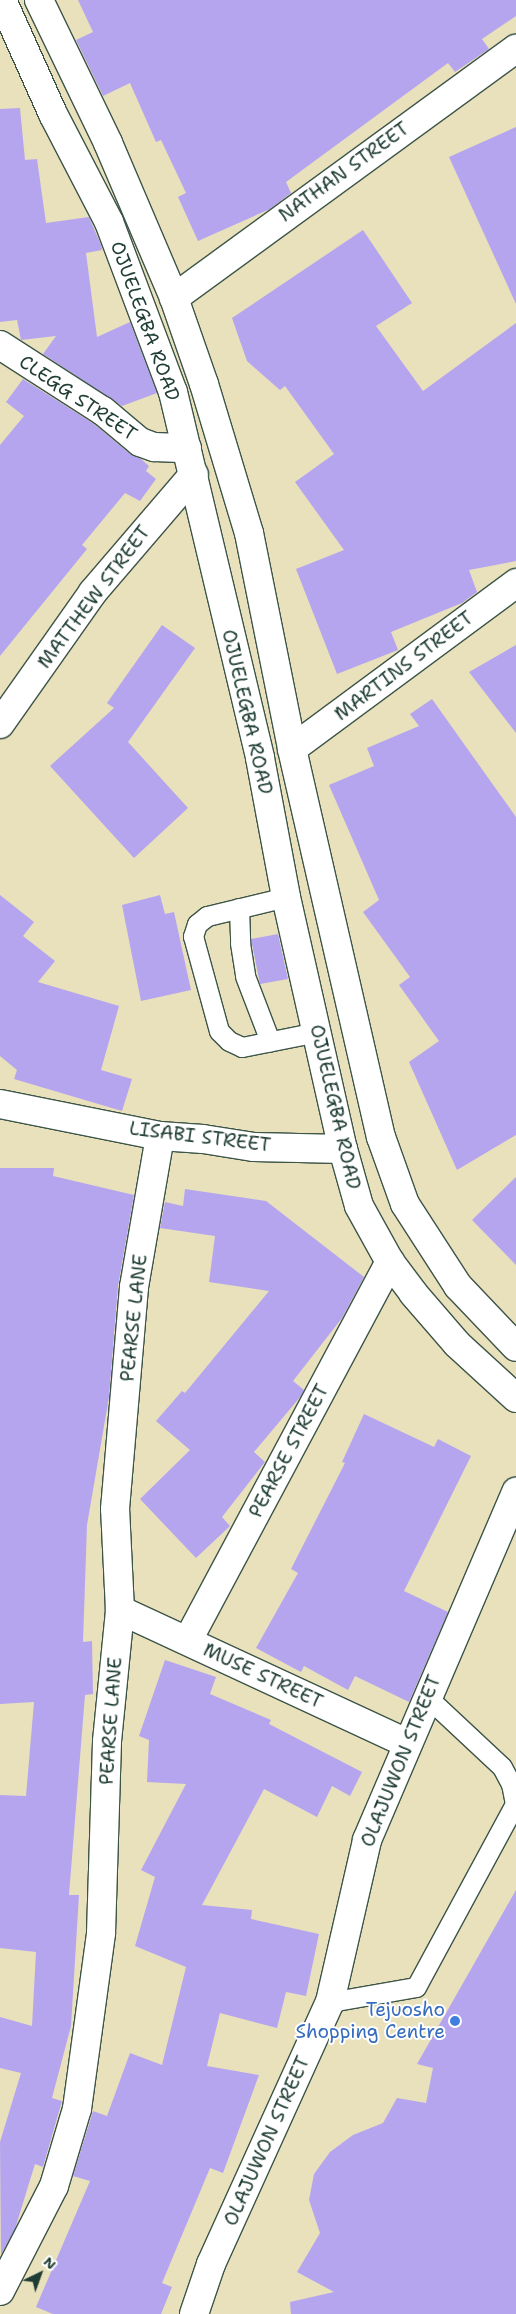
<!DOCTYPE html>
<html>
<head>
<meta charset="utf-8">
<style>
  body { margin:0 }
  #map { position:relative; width:516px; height:2314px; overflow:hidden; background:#e9e0bc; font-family:"Shantell Sans",sans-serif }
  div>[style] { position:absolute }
  .building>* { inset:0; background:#b5a5ef }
  .roads { filter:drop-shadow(1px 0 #3d5548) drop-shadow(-1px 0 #3d5548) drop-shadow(0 1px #3d5548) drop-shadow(0 -1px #3d5548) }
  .lane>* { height:19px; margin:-9.5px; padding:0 9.5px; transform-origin:9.5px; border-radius:9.5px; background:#fff }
  .street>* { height:28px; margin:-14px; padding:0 14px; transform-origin:14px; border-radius:14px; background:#fff }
  .secondary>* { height:28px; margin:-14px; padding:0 14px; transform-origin:14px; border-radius:14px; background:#fff }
  .dots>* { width:14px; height:14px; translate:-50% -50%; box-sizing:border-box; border:2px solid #fff; border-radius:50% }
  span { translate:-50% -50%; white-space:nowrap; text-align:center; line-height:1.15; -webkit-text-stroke:4px #fff; paint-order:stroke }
  .street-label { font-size:19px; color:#1f3d34 }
  .shop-label { font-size:19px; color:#366cbe }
  .right { translate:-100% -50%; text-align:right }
  .north { position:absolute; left:15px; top:2249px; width:50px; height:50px; -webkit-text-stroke:4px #fff; paint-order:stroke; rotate:42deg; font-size:14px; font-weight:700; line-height:20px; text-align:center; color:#1f3d34 }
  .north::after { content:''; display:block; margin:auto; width:18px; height:22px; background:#1f3d34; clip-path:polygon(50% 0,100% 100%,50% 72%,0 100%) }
</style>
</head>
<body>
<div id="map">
  <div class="building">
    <i style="clip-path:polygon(78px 0,516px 0,516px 16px,482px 39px,489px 49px,455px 72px,448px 63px,286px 182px,291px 193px,270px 209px,198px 241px,178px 197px,186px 193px,161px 140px,156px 142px,130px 83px,103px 96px,76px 40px,93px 32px)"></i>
    <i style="clip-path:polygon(20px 108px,25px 160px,37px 159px,46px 223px,89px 217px,101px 245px,102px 250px,86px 253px,97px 337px,130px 322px,157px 393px,122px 406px,43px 354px,56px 336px,21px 340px,17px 320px,0 322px,0 109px)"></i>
    <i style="clip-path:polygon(516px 127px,516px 304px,449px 157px)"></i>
    <i style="clip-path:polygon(363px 230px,412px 303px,376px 326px,423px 391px,516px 323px,516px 561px,469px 570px,477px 592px,462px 603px,391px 632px,398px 650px,337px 674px,296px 569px,344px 550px,295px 482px,334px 454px,285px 386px,280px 390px,247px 361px,232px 318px)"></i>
    <i style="clip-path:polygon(23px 379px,94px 424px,130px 454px,141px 459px,149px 466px,146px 471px,156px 479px,140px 501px,125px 493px,82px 545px,87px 549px,0 656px,0 445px,24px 416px,6px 402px)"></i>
    <i style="clip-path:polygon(162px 625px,195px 648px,128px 742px,188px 808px,134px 858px,50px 766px,114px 708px,107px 703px)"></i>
    <i style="clip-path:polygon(516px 645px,516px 733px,469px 672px)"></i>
    <i style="clip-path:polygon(432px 699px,516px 817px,516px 1135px,457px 1170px,409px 1062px,439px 1041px,399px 985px,410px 977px,363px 912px,379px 900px,329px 785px,374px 766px,367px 748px,419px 726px,410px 714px)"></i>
    <i style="clip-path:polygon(0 895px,34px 922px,23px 936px,55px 961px,38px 982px,119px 1006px,101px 1070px,132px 1079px,122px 1111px,14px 1079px,17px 1070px,0 1056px)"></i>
    <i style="clip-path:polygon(160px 895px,165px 914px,174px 912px,191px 990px,141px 1001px,122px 905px)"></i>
    <i style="clip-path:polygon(278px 934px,288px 979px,260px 984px,251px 939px)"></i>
    <i style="clip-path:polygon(0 1168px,54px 1168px,53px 1176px,134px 1195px,118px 1286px,109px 1397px,87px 1525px,83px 1642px,92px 1641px,93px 1694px,85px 1695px,69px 1895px,79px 1895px,71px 2026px,52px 2098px,62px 2101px,43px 2167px,35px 2164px,15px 2229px,1px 2255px,0 2142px,21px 2073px,0 2068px,0 2017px,32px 2026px,36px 1952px,0 1948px,0 1795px,26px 1796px,34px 1702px,0 1704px)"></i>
    <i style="clip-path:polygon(516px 1177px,516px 1265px,472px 1220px)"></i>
    <i style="clip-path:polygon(185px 1189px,266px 1201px,364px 1277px,342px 1318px,293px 1381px,304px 1390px,301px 1396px,254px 1452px,265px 1462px,222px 1517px,230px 1526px,196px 1558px,140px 1499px,190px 1450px,156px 1421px,182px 1391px,185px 1393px,269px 1291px,209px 1282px,215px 1236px,160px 1228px,165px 1202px,183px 1206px)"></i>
    <i style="clip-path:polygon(364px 1414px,434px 1447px,438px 1439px,471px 1456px,404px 1591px,448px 1612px,409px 1702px,355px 1676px,348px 1690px,304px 1666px,301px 1672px,256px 1648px,298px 1573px,291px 1569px,345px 1463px,342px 1462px)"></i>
    <i style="clip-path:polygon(165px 1660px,216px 1677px,210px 1694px,271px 1720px,269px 1724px,362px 1772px,350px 1796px,332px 1786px,317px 1817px,264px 1789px,202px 1905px,252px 1910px,251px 1919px,319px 1934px,306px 1996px,286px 1992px,277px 2028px,220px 2013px,207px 2066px,259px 2075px,223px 2173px,210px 2168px,162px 2283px,172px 2287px,161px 2314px,53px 2314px,36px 2307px,90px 2181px,73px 2176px,93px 2111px,107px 2116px,130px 2053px,162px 2065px,186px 1967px,135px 1946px,155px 1877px,141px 1870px,186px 1784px,147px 1782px,149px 1740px,139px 1736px)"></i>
    <i style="clip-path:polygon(516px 1890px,516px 2314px,291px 2314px,290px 2302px,334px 2292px,297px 2272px,320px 2233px,309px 2200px,314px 2174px,330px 2152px,353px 2135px,383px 2123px,397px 2098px,426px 2103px,433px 2068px,417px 2064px)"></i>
  </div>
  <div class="roads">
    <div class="lane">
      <i style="left:286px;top:897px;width:81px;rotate:166.5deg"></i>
      <i style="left:207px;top:916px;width:13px;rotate:141deg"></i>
      <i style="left:197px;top:924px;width:13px;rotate:108deg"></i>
      <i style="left:193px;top:936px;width:98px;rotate:74.7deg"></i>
      <i style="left:219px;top:1031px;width:14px;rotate:45deg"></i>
      <i style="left:229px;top:1041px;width:14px;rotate:25deg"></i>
      <i style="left:242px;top:1047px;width:76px;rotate:-11.3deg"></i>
      <i style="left:239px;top:908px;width:35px;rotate:88deg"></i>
      <i style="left:240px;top:943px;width:33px;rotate:81deg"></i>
      <i style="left:245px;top:976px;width:70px;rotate:69deg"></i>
      <i style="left:330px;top:2002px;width:87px;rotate:-9.9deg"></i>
      <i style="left:416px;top:1987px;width:208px;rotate:-61.6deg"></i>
      <i style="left:515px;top:1804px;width:20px;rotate:-101deg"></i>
      <i style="left:511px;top:1784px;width:19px;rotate:-118deg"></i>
      <i style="left:502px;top:1767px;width:104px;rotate:-136.9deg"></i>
    </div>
    <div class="street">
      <i style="left:174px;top:298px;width:423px;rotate:-36.1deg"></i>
      <i style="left:0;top:345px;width:122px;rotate:32.7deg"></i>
      <i style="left:103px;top:411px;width:48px;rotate:40deg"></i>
      <i style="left:140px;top:442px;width:15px;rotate:20deg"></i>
      <i style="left:154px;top:447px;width:33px;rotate:2deg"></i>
      <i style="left:0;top:724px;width:161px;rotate:-54.8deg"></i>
      <i style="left:93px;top:592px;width:155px;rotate:-49.4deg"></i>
      <i style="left:292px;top:749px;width:279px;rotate:-36.5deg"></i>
      <i style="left:0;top:1104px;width:163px;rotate:11.3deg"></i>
      <i style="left:160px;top:1136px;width:43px;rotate:4deg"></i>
      <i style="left:203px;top:1139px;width:52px;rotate:8.9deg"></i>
      <i style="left:254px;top:1147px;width:89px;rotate:1.3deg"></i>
      <i style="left:120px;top:1610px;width:315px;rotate:24.9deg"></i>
      <i style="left:188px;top:1640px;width:429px;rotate:-61.9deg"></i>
      <i style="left:0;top:2291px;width:118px;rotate:-62.8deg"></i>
      <i style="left:54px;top:2186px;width:80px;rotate:-73.4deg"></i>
      <i style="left:77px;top:2109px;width:178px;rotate:-82.2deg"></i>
      <i style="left:101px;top:1933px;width:192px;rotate:-88.2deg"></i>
      <i style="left:107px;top:1741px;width:132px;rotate:-84.3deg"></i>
      <i style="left:120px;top:1610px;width:101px;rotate:-92.8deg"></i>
      <i style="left:115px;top:1509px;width:223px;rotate:-85.1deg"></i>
      <i style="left:134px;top:1287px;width:153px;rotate:-80.2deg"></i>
      <i style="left:194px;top:2314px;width:53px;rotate:-71.2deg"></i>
      <i style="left:211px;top:2264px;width:288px;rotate:-65.6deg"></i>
      <i style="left:330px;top:2002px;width:166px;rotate:-77.1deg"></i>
      <i style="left:367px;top:1840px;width:379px;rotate:-66.8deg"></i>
    </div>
    <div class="secondary">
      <i style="left:2px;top:0;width:125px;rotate:65.9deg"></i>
      <i style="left:53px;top:114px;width:122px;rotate:62.6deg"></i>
      <i style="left:109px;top:222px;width:182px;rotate:69.4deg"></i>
      <i style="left:173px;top:392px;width:376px;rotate:76.6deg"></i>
      <i style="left:260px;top:758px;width:141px;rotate:79.4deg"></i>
      <i style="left:286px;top:897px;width:258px;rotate:77.3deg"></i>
      <i style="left:343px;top:1149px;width:59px;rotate:74.3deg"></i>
      <i style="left:359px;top:1206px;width:64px;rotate:61deg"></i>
      <i style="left:390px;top:1262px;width:39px;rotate:53deg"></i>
      <i style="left:413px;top:1293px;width:67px;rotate:49.2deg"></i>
      <i style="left:457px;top:1344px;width:80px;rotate:42.5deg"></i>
      <i style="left:39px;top:0;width:159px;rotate:64.2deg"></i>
      <i style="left:108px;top:143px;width:168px;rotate:66.9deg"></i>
      <i style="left:174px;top:298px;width:91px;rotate:70.8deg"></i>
      <i style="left:204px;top:384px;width:156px;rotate:73.2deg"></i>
      <i style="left:249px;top:533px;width:220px;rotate:78.7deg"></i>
      <i style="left:292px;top:749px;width:398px;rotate:77.1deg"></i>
      <i style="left:381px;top:1137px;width:71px;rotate:70.3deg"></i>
      <i style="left:405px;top:1204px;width:98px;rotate:57.1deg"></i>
      <i style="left:458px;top:1286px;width:84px;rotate:46.4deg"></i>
    </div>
  </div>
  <div class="dots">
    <i style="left:455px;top:2021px;background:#3f7fe0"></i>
  </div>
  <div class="street-label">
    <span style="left:344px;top:172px;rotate:-36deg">NATHAN STREET</span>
    <span style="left:145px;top:321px;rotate:70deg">OJUELEGBA ROAD</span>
    <span style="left:78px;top:398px;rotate:34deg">CLEGG STREET</span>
    <span style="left:94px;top:597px;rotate:-53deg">MATTHEW STREET</span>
    <span style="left:404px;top:666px;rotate:-37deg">MARTINS STREET</span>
    <span style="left:247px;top:712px;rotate:77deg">OJUELEGBA ROAD</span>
    <span style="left:335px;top:1107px;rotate:77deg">OJUELEGBA ROAD</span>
    <span style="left:200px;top:1137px;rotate:7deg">LISABI STREET</span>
    <span style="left:134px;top:1318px;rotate:-84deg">PEARSE LANE</span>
    <span style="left:289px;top:1451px;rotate:-62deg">PEARSE STREET</span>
    <span style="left:263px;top:1676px;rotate:25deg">MUSE STREET</span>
    <span style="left:111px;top:1721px;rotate:-86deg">PEARSE LANE</span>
    <span style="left:401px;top:1761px;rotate:-68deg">OLAJUWON STREET</span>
    <span style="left:267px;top:2141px;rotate:-66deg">OLAJUWON STREET</span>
  </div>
  <div class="shop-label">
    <span class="right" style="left:445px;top:2021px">Tejuosho<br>Shopping Centre</span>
  </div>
  <div class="north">N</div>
</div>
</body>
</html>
